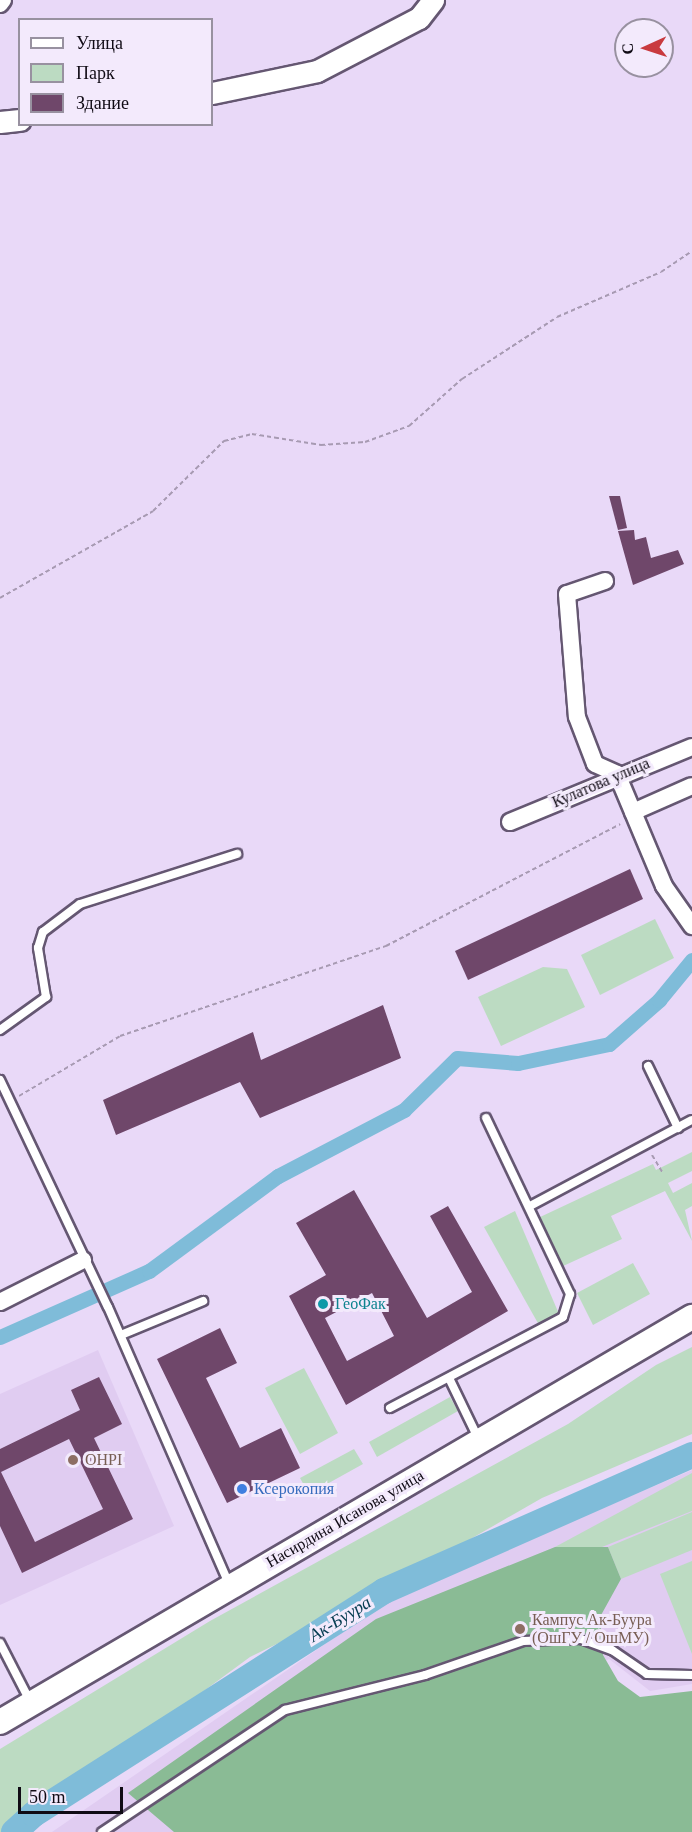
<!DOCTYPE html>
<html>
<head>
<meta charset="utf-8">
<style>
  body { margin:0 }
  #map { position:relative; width:692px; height:1832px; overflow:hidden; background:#e9d9f8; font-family:"Times New Roman",serif }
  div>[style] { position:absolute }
  .built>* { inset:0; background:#e0ccf1 }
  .green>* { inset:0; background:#bcdbc2 }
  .forest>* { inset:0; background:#8abb95 }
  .canal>* { height:15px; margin:-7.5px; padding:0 7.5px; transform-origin:7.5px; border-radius:7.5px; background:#7fbcd9 }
  .river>* { height:26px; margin:-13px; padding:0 13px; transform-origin:13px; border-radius:13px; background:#7fbcd9 }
  .building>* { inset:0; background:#6f476a }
  .path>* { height:2px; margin-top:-1px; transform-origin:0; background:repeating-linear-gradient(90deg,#a79ab2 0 4.5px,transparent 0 7.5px) }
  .roads { filter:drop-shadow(2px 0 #655772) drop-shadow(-2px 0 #655772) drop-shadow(0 2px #655772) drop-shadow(0 -2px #655772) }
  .service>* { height:8px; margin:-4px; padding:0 4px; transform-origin:4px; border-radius:4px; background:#fff }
  .minor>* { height:16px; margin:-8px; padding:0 8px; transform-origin:8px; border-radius:8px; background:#fff }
  .tertiary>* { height:21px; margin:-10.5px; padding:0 10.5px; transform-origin:10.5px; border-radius:10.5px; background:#fff }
  .secondary>* { height:24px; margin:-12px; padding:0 12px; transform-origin:12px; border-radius:12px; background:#fff }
  .dots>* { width:16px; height:16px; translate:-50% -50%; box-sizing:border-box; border:3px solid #f3eafc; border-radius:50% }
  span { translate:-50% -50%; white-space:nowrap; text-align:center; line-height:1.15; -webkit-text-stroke:6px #f3eafc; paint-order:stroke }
  .street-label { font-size:16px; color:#100b15 }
  .culture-label { font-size:16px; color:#0d838f }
  .left { translate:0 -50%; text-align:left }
  .education-label { font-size:16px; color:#785e54 }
  .shop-label { font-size:16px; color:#366cbe }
  .water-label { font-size:18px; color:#073d52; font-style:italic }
  .legend { position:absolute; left:18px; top:18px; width:195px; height:108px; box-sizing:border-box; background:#f3eafc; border:2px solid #9891a0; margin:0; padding:8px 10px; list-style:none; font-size:18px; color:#100b15 }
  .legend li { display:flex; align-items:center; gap:12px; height:30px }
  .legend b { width:30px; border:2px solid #9891a0 }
  .north { position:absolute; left:614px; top:18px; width:60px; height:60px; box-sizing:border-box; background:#f3eafc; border:2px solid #9891a0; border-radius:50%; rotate:267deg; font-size:16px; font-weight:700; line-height:24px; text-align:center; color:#100b15 }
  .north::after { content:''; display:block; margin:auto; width:21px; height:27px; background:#c93a3f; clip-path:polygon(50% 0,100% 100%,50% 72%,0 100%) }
  .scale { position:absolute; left:18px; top:1787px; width:105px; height:27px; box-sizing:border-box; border:3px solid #100b15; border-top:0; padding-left:8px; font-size:18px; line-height:21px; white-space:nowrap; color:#100b15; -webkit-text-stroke:4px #f3eafc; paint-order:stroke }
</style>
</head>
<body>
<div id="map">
  <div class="built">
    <i style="clip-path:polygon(98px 1350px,174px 1526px,0 1605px,0 1394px)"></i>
    <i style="clip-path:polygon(692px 1470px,692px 1684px,650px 1691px,609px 1659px,499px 1721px,227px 1832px,52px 1832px,392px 1598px)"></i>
  </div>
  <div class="green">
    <i style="clip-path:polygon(655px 919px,674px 958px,600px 995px,581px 955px)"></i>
    <i style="clip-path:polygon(543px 967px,567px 969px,585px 1007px,501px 1046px,478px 997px)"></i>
    <i style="clip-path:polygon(692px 1152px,692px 1171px,668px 1183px,673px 1193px,692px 1183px,692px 1206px,685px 1210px,692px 1241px,665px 1191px,611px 1216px,622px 1239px,561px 1267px,538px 1218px,653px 1164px,656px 1170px)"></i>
    <i style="clip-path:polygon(515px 1211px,559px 1314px,539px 1325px,484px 1227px)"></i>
    <i style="clip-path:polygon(633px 1263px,650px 1294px,593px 1325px,577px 1293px)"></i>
    <i style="clip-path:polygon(692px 1347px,692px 1434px,542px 1498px,345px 1611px,250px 1657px,12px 1832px,0 1832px,0 1749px,210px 1621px,568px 1424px,656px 1365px)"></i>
    <i style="clip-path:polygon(304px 1368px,338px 1433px,300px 1454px,265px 1388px)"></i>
    <i style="clip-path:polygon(450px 1397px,458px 1411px,377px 1457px,369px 1442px)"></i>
    <i style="clip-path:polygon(354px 1449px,363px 1464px,309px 1494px,300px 1478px)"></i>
    <i style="clip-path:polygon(692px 1473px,692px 1511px,602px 1547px,555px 1547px)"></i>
    <i style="clip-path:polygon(692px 1512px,692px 1550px,621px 1579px,608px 1547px)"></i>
    <i style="clip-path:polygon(692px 1561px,692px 1654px,660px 1574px)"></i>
  </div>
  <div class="forest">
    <i style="clip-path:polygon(555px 1547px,608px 1547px,621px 1579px,600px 1617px,603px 1655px,618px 1681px,640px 1697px,692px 1691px,692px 1832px,174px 1832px,128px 1793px,376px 1619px)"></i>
  </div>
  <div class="canal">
    <i style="left:0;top:1337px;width:163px;rotate:-23.9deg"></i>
    <i style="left:149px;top:1271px;width:160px;rotate:-36.4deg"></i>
    <i style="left:278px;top:1176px;width:142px;rotate:-27.6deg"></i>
    <i style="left:404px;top:1110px;width:74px;rotate:-44.5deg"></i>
    <i style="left:457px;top:1058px;width:61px;rotate:4.7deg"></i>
    <i style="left:518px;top:1063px;width:93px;rotate:-11.8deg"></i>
    <i style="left:609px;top:1044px;width:67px;rotate:-41.3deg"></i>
    <i style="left:659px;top:1000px;width:52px;rotate:-50.5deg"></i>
  </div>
  <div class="river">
    <i style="left:14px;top:1832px;width:27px;rotate:-42deg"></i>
    <i style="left:34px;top:1814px;width:415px;rotate:-32.5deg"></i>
    <i style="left:384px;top:1591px;width:337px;rotate:-23.8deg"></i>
  </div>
  <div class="building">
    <i style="clip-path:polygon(609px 496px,620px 496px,627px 528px,618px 530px)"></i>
    <i style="clip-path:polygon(634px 530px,635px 540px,646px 537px,651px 558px,678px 550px,684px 564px,633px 585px,618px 531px)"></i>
    <i style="clip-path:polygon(630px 869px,643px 899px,468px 980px,455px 951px)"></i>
    <i style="clip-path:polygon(383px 1005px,401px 1058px,260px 1118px,240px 1082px,116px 1135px,103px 1100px,253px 1032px,261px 1060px)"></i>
    <i style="clip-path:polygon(evenodd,354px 1190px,427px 1318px,472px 1292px,430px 1216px,448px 1206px,508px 1311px,346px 1405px,289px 1296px,326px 1275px,296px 1223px,354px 1190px,372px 1293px,394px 1336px,347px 1361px,325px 1318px,372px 1293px)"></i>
    <i style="clip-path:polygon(220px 1328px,237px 1363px,206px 1378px,240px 1448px,281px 1428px,300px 1468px,227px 1503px,157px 1359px)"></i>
    <i style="clip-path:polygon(evenodd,99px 1377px,122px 1424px,94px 1438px,133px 1519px,22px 1573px,0 1526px,0 1449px,80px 1410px,71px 1390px,99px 1377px,69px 1439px,103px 1509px,35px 1542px,1px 1472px,69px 1439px)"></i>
  </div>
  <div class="path">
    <i style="left:0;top:598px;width:176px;rotate:-29.6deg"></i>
    <i style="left:153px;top:511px;width:100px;rotate:-44.6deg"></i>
    <i style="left:224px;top:441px;width:29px;rotate:-14deg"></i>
    <i style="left:252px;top:434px;width:70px;rotate:9.1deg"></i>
    <i style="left:321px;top:445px;width:44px;rotate:-3.9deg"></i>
    <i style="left:365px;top:442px;width:47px;rotate:-20deg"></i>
    <i style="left:409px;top:426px;width:71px;rotate:-41.6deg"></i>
    <i style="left:462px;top:379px;width:113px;rotate:-33.1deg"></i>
    <i style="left:557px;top:317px;width:113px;rotate:-23.4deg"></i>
    <i style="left:661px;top:272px;width:37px;rotate:-34deg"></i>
    <i style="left:19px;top:1096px;width:117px;rotate:-30.7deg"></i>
    <i style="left:120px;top:1036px;width:281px;rotate:-18.7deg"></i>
    <i style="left:386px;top:946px;width:264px;rotate:-27.5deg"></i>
    <i style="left:652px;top:1155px;width:21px;rotate:59deg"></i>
  </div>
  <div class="roads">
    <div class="service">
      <i style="left:0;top:1030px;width:57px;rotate:-35.7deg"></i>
      <i style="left:46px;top:997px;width:50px;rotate:-99.3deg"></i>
      <i style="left:38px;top:948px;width:17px;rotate:-73deg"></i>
      <i style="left:43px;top:932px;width:46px;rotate:-37.1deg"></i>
      <i style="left:80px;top:904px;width:165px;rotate:-17.7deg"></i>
      <i style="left:648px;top:1066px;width:69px;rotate:64.2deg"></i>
      <i style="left:0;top:1080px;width:251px;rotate:64.6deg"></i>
      <i style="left:108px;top:1307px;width:302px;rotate:66.4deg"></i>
      <i style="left:530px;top:1206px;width:183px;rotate:-28deg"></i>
      <i style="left:121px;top:1335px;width:89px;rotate:-22.5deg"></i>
      <i style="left:449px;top:1378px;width:69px;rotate:64.2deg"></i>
      <i style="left:390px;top:1408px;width:195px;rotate:-27.7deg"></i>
      <i style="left:563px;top:1317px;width:24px;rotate:-73deg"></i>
      <i style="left:570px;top:1294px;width:195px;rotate:-115.5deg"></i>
      <i style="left:0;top:1643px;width:68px;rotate:62.7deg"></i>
      <i style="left:102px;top:1832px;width:220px;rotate:-33.7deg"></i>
      <i style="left:285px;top:1710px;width:144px;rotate:-14deg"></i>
      <i style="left:425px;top:1675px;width:104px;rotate:-19.1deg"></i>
      <i style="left:523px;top:1641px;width:58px;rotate:-2deg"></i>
      <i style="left:581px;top:1639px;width:33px;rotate:20deg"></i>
      <i style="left:612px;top:1650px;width:42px;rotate:34.4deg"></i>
      <i style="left:647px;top:1674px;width:45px;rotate:1.3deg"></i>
    </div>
    <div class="minor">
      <i style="left:0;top:4px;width:5px;rotate:-53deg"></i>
      <i style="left:605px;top:581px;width:40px;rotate:161.1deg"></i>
      <i style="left:567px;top:594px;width:123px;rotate:85.4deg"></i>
      <i style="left:577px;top:717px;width:50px;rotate:69deg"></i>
      <i style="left:595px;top:764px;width:24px;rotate:24deg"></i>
      <i style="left:617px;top:774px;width:121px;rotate:67.2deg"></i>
      <i style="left:664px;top:886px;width:49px;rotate:55deg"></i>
      <i style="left:633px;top:812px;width:64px;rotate:-23.8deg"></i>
      <i style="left:510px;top:822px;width:197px;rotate:-22.4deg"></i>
      <i style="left:0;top:1302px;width:93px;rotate:-26.8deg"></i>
    </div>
    <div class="tertiary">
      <i style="left:212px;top:93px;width:107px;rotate:-11.8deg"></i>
      <i style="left:317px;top:71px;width:115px;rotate:-27.5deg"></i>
      <i style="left:419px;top:18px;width:23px;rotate:-52deg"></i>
      <i style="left:0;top:122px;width:20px;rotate:-6deg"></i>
    </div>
    <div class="secondary">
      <i style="left:0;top:1722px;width:802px;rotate:-30.34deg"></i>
    </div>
  </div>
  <div class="dots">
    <i style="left:323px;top:1304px;background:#0f9aa8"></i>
    <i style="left:73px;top:1460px;background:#8d6e63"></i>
    <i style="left:242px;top:1489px;background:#3f7fe0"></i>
    <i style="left:520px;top:1629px;background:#8d6e63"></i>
  </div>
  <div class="street-label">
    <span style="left:601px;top:783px;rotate:-23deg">Кулатова улица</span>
    <span style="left:345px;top:1519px;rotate:-30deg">Насирдина Исанова улица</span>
  </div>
  <div class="culture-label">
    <span class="left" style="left:335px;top:1304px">ГеоФак</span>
  </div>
  <div class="education-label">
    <span class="left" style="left:85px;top:1460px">OHPI</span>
    <span class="left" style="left:532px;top:1629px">Кампус Ак-Буура<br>(ОшГУ / ОшМУ)</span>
  </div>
  <div class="shop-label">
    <span class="left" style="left:254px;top:1489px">Ксерокопия</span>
  </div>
  <div class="water-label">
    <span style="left:340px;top:1619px;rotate:-32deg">Ак-Буура</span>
  </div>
  <ul class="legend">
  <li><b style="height:8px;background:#fff"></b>Улица</li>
  <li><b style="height:16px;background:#bcdbc2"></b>Парк</li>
  <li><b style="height:16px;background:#6f476a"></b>Здание</li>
  </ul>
  <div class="north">С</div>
  <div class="scale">50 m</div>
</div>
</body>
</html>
